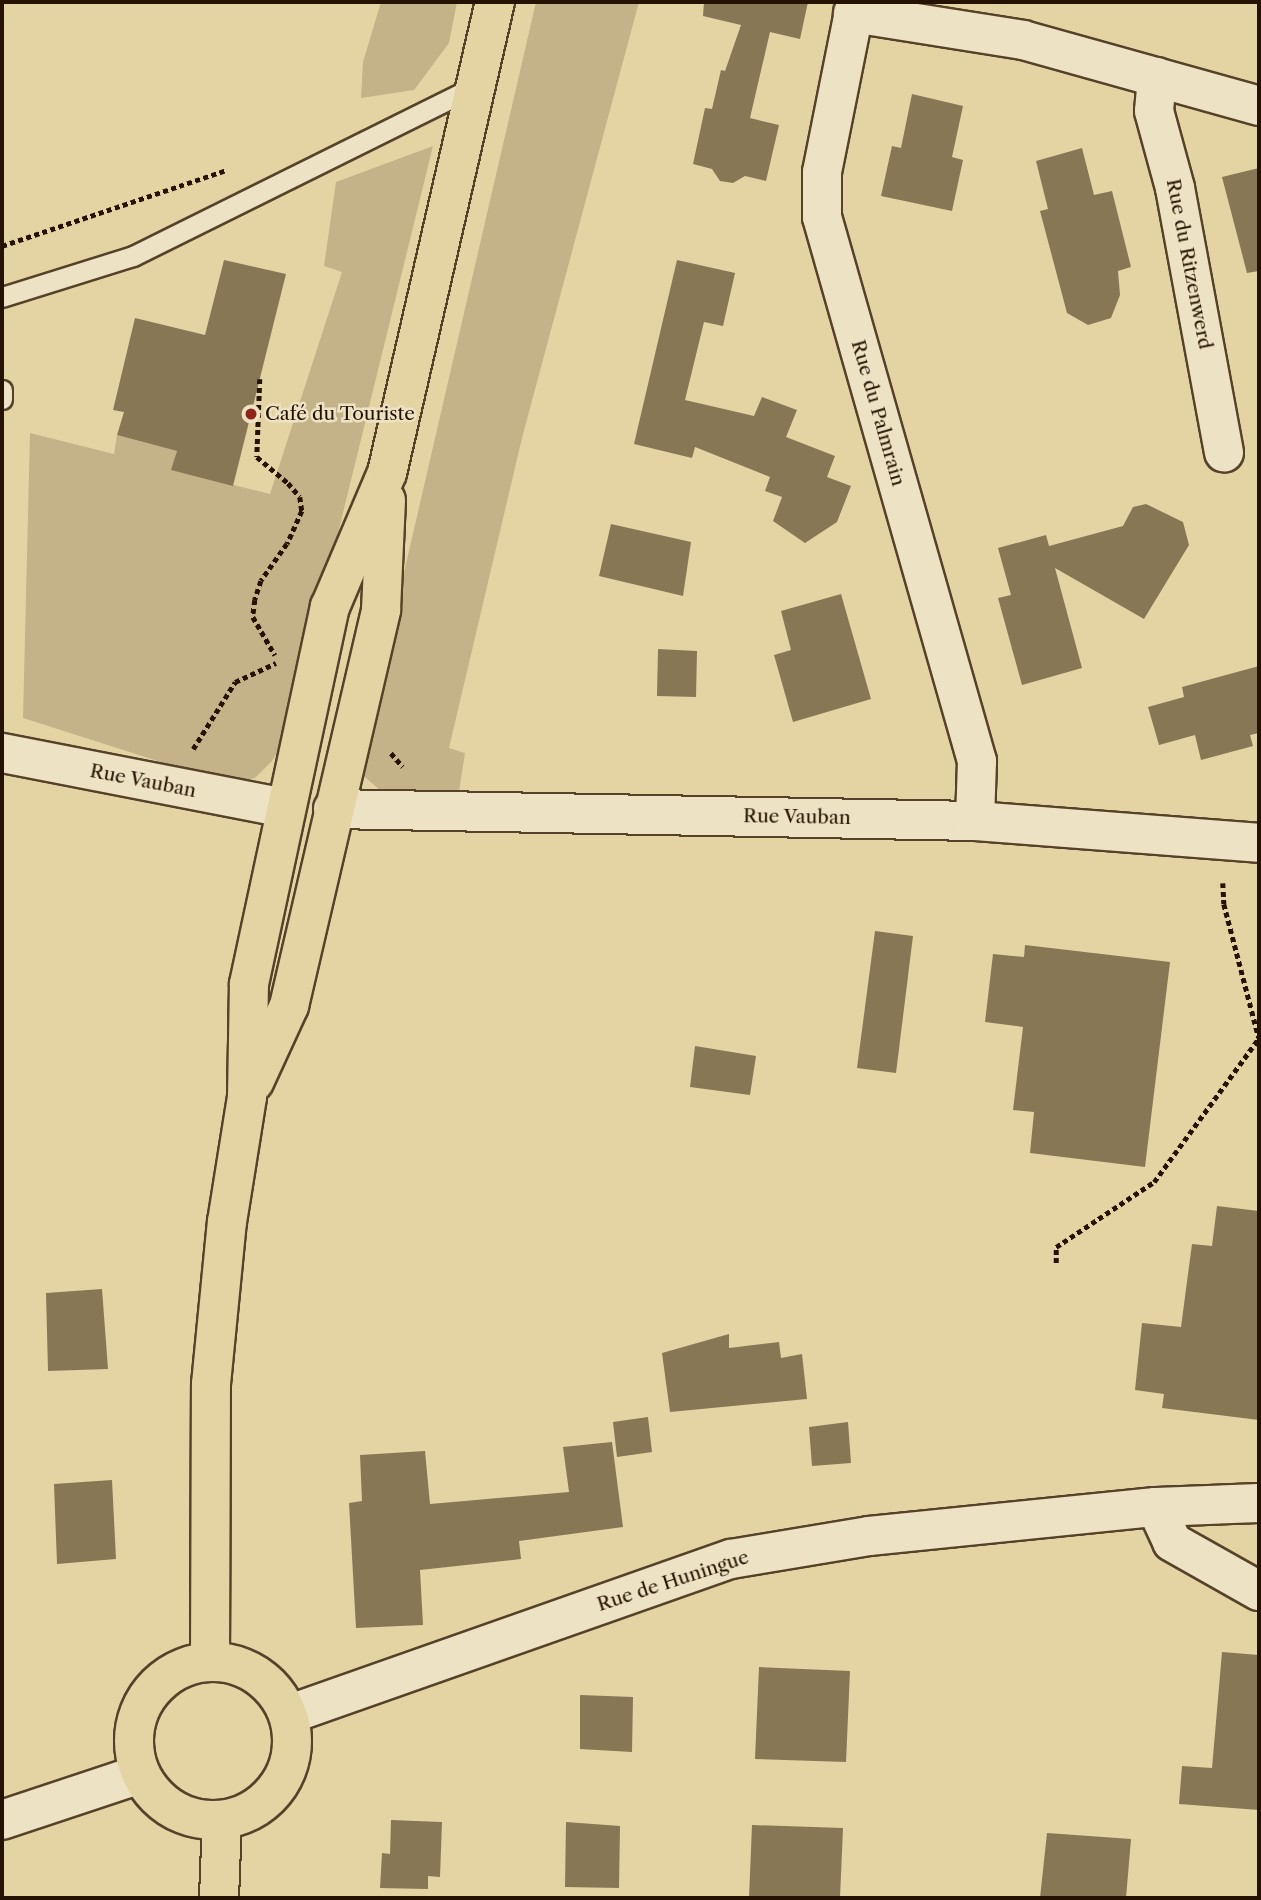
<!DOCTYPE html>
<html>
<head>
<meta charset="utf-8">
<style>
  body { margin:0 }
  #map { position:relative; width:1261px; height:1900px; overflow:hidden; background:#e4d4a4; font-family:"Libre Caslon Text",serif }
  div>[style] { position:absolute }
  .green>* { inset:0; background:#c4b388 }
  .building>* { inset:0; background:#875 }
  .path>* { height:4.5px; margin-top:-2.25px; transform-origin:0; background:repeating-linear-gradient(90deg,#251200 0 5px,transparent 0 8.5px) }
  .roads { filter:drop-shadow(2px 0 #554229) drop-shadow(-2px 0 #554229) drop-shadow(0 2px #554229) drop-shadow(0 -2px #554229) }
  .lane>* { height:19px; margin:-9.5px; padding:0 9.5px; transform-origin:9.5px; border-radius:9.5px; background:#ede3c4 }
  .street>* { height:38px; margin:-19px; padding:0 19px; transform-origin:19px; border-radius:19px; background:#ede3c4 }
  .secondary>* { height:38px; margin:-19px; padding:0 19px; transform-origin:19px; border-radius:19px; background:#ede3c4 }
  .primary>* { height:38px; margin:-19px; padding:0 19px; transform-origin:19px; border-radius:19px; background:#e4d4a4 }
  .primary>.ring { margin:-19px; padding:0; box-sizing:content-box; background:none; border:38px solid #e4d4a4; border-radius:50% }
  .dots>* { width:19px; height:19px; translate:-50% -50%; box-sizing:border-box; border:4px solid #ede3c4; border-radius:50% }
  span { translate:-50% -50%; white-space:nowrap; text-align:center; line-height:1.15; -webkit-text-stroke:5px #ede3c4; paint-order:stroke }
  .street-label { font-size:19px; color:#251200 }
  .poi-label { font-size:19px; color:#251200 }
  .left { translate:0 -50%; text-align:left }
  .frame { position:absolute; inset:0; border:4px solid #251200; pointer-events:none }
</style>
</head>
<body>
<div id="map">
  <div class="green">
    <i style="clip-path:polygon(381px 2px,457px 2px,449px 43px,414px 90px,361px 98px,363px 62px)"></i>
    <i style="clip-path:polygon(536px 2px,639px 2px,522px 438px,449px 748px,465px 753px,459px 792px,381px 791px,358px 771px)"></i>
    <i style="clip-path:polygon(433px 146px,289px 733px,272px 761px,255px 778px,235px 782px,211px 778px,23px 718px,30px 433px,114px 454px,117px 435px,177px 451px,172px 470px,270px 494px,342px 272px,324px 266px,336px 182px)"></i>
  </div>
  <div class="building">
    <i style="clip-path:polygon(704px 2px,808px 2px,800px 39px,770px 32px,750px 118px,779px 125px,766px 181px,745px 176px,733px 183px,720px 181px,712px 169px,693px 164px,705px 108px,712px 109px,721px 70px,725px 71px,741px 25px,703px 16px)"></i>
    <i style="clip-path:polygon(912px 94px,963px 106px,952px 157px,963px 160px,952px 211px,881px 196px,892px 146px,901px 148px)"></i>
    <i style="clip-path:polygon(1082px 148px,1094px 195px,1112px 191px,1131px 267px,1118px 271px,1120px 295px,1111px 318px,1088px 325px,1067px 313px,1040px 211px,1048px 209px,1036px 161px)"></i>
    <i style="clip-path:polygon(1259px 168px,1259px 271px,1247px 273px,1222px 177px)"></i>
    <i style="clip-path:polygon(224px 260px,286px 274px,233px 486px,171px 470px,177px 451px,117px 435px,124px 412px,113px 410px,135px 318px,205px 335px)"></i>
    <i style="clip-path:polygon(677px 260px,735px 273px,723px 326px,704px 322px,685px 400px,754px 416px,762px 397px,797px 410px,786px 437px,835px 456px,827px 477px,851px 486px,837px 522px,805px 543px,773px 521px,782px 497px,765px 491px,770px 477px,695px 447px,692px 458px,634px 444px)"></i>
    <i style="clip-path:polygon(1146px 504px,1183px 522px,1189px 545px,1144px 619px,1055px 568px,1082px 668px,1022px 685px,998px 598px,1011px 595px,998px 548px,1046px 535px,1049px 546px,1123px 526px,1133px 507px)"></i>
    <i style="clip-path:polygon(611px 524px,691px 542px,683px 596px,599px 576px)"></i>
    <i style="clip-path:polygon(841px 594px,871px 699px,793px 722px,774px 655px,791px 650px,781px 611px)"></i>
    <i style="clip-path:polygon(658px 649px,697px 651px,696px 697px,657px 696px)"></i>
    <i style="clip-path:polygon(1259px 666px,1259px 733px,1250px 735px,1253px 746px,1201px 760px,1195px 735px,1159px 745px,1148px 707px,1184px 697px,1182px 687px)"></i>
    <i style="clip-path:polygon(875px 931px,913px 936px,896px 1073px,857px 1068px)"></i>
    <i style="clip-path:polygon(1025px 945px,1170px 962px,1145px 1167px,1030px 1153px,1034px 1112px,1013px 1110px,1023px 1027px,985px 1022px,993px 954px,1024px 957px)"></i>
    <i style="clip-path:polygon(695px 1046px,756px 1056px,750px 1095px,690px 1087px)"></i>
    <i style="clip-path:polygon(1217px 1206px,1259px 1211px,1259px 1420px,1162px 1408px,1164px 1394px,1135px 1390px,1142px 1323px,1181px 1327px,1192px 1244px,1212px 1246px)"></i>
    <i style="clip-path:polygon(102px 1289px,108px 1369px,48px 1371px,46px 1293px)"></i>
    <i style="clip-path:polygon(729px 1334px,729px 1348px,779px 1342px,781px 1358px,802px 1354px,807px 1399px,670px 1412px,662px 1353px)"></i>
    <i style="clip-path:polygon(648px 1417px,652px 1452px,617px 1457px,613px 1422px)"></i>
    <i style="clip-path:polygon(848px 1422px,851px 1463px,812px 1466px,809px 1427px)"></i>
    <i style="clip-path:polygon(612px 1442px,623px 1527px,519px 1541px,521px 1559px,420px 1570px,423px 1625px,356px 1628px,349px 1503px,362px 1501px,360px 1455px,425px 1451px,430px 1504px,569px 1492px,563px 1447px)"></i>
    <i style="clip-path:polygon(112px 1480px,116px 1559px,57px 1564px,54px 1484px)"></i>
    <i style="clip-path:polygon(1222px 1652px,1259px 1655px,1259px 1810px,1179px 1804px,1182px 1766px,1212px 1768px)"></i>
    <i style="clip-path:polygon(759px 1667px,850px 1671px,846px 1762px,755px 1759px)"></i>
    <i style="clip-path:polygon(580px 1695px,633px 1697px,632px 1752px,580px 1749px)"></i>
    <i style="clip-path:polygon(391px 1820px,442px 1822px,440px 1877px,428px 1876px,428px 1889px,380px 1888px,382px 1853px,390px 1854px)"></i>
    <i style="clip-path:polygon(566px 1822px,620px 1826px,619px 1888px,565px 1887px)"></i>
    <i style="clip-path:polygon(752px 1825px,843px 1828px,840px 1898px,749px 1898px)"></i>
    <i style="clip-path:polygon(1047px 1833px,1131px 1839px,1126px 1898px,1040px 1898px)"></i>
  </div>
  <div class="path">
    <i style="left:2px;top:246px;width:237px;rotate:-18.7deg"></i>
    <i style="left:260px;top:379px;width:78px;rotate:92.2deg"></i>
    <i style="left:257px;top:457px;width:40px;rotate:40deg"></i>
    <i style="left:288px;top:483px;width:18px;rotate:49deg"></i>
    <i style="left:300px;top:497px;width:14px;rotate:82deg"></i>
    <i style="left:302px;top:511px;width:36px;rotate:114deg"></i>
    <i style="left:287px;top:544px;width:45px;rotate:125.1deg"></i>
    <i style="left:261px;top:581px;width:20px;rotate:108deg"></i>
    <i style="left:255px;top:600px;width:17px;rotate:97deg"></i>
    <i style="left:253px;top:617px;width:44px;rotate:59.9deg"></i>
    <i style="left:193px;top:749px;width:79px;rotate:-57.9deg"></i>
    <i style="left:235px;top:682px;width:45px;rotate:-24.9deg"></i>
    <i style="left:391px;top:753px;width:18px;rotate:49deg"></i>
    <i style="left:1223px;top:883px;width:21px;rotate:87deg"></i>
    <i style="left:1224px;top:904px;width:138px;rotate:75.4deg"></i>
    <i style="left:1056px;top:1263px;width:16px;rotate:-90deg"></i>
    <i style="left:1056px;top:1247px;width:118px;rotate:-33.6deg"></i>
    <i style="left:1154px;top:1182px;width:178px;rotate:-53.9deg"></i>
  </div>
  <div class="roads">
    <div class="lane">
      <i style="left:2px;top:297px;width:137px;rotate:-17.4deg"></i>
      <i style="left:133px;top:256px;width:382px;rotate:-26.4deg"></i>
      <i style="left:2px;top:390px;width:9px;rotate:90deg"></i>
    </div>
    <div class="street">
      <i style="left:856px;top:2px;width:173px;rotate:101.3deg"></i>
      <i style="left:822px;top:172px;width:45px;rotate:90deg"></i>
      <i style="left:822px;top:217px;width:566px;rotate:74.1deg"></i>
      <i style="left:977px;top:761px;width:60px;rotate:91.9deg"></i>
      <i style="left:853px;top:13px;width:172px;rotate:9deg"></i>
      <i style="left:1023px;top:40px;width:245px;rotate:15.6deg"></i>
      <i style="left:1157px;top:77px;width:34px;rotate:95deg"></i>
      <i style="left:1154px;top:111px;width:80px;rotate:74.7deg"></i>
      <i style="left:1175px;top:188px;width:269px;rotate:79.5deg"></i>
      <i style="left:2px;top:753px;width:287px;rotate:11deg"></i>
      <i style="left:333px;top:809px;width:642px;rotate:1.07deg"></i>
      <i style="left:975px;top:821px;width:285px;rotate:4.4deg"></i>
      <i style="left:1156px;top:1507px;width:38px;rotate:65deg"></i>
      <i style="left:1172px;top:1542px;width:100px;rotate:29.4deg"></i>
    </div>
    <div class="secondary">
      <i style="left:290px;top:1714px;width:467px;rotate:-19.4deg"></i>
      <i style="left:731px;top:1559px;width:140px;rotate:-9.5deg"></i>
      <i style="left:869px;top:1536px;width:288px;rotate:-5.8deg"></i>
      <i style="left:1156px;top:1507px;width:103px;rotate:-2.2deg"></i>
      <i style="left:2px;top:1820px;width:145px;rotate:-18.4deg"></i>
    </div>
    <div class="primary">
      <i style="left:254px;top:1082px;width:84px;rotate:-65.3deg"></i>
      <i style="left:289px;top:1006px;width:407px;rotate:-76.9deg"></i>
      <i style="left:381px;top:610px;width:110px;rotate:-87.4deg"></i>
      <i style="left:210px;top:1661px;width:277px;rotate:-89.8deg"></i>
      <i style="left:211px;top:1384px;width:163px;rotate:-84.4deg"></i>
      <i style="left:227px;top:1222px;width:127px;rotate:-80.9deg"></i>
      <i style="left:247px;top:1097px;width:113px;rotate:-89deg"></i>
      <i style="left:249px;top:984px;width:386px;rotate:-77.9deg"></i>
      <i style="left:330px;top:607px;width:146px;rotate:-67deg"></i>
      <i style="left:387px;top:473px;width:483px;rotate:-77.1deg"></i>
      <i class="ring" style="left:134px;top:1662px;width:120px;height:120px"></i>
      <i style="left:219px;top:1898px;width:77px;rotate:-87.8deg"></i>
    </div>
  </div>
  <div class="dots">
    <i style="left:251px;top:414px;background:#8f2418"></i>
  </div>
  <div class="street-label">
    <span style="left:1189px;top:264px;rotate:79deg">Rue du Ritzenwerd</span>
    <span style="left:878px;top:413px;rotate:74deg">Rue du Palmrain</span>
    <span style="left:143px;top:781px;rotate:11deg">Rue Vauban</span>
    <span style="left:797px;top:817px;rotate:1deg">Rue Vauban</span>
    <span style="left:673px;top:1581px;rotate:-18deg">Rue de Huningue</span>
  </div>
  <div class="poi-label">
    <span class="left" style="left:265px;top:414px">Café du Touriste</span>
  </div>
  <div class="frame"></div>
</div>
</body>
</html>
